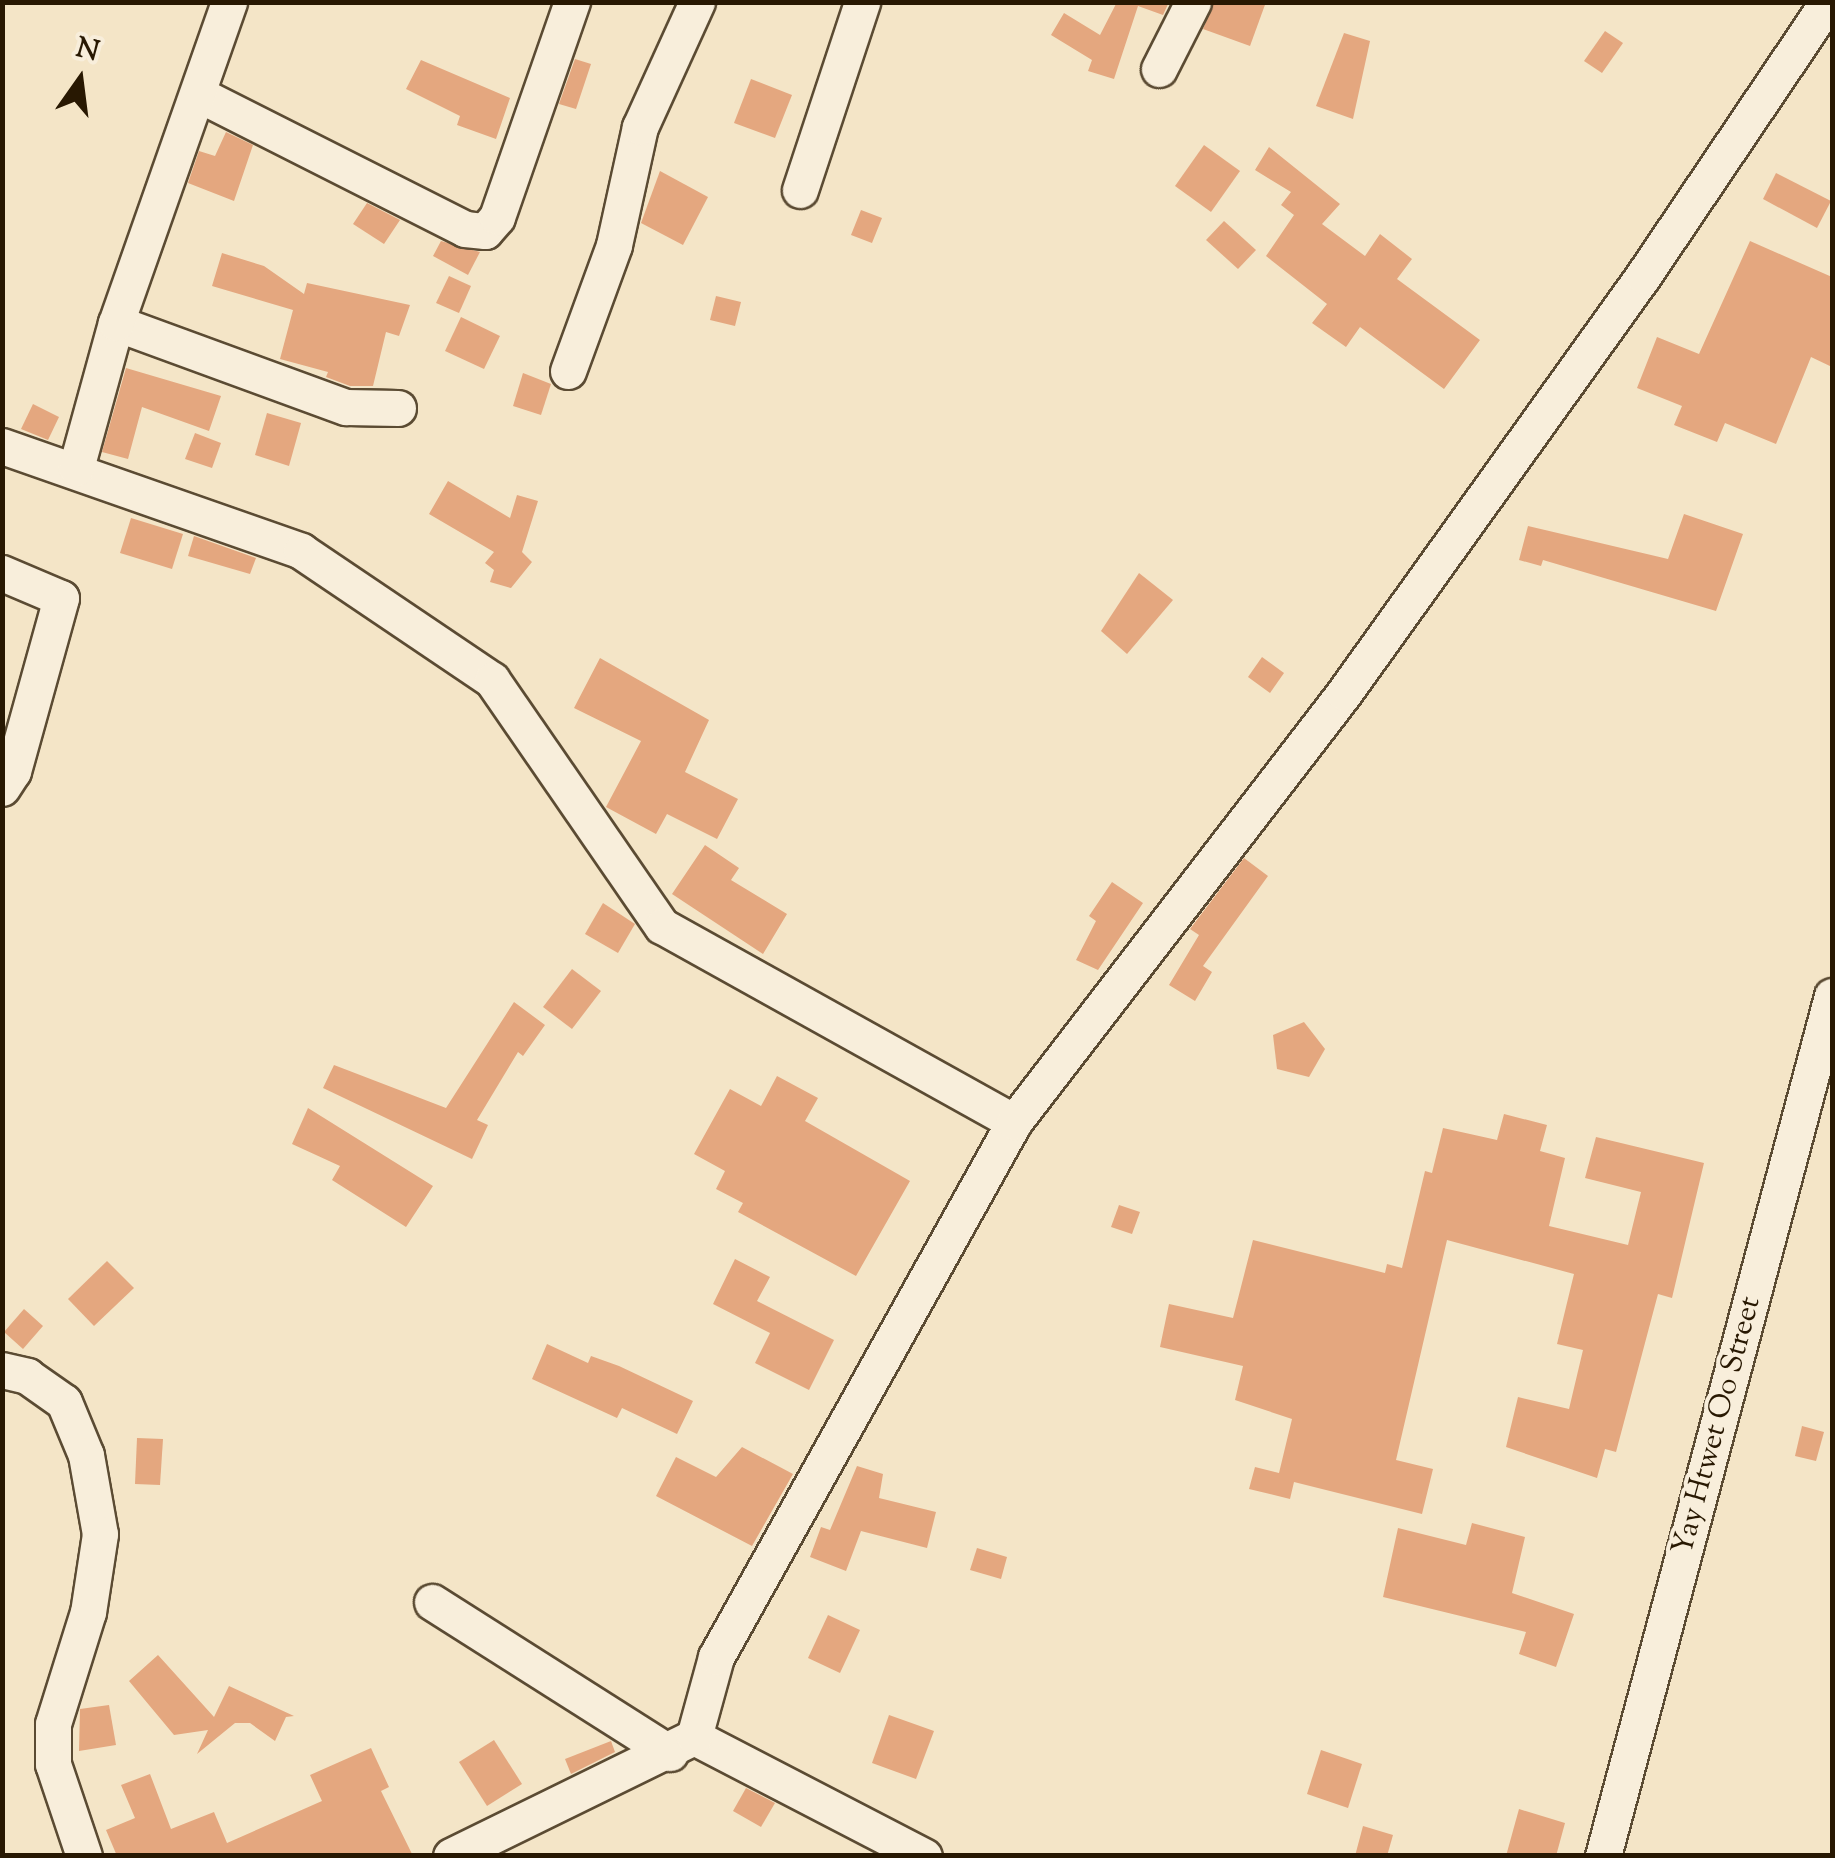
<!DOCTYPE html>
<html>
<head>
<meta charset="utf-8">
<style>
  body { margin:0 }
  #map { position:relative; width:1835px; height:1858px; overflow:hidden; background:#f4e5c7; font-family:"Sorts Mill Goudy",serif }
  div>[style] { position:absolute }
  .building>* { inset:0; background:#e4a77f }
  .roads { filter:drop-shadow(2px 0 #5b4b33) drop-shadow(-2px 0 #5b4b33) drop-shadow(0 2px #5b4b33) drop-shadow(0 -2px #5b4b33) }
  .street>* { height:35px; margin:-17.5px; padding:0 17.5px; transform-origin:17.5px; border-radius:17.5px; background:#f8eedb }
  span { translate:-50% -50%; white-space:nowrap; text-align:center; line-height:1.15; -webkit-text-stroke:8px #f8eedb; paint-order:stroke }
  .street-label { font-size:30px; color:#281802 }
  .frame { position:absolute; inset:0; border:5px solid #281802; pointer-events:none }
  .north { position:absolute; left:30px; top:30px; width:100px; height:100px; -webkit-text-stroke:8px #f8eedb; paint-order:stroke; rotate:14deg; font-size:28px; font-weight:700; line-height:40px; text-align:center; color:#281802 }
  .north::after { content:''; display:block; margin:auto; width:35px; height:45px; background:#281802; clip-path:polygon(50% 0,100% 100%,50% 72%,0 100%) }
</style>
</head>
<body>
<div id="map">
  <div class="building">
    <i style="clip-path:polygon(1117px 2px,1169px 2px,1163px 15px,1138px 6px,1114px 79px,1088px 71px,1092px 60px,1051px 35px,1064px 13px,1100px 35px)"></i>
    <i style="clip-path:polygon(1214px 2px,1266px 2px,1250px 46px,1203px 29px)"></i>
    <i style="clip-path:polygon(1605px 31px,1623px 43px,1602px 73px,1584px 61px)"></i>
    <i style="clip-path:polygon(1344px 33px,1370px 41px,1353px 119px,1316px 106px)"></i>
    <i style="clip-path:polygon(575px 59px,591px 64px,576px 109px,559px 104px)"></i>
    <i style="clip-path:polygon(421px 60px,510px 98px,496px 139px,457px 125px,460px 116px,406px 89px)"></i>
    <i style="clip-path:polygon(751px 79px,792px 95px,775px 138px,734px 123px)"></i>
    <i style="clip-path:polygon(226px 132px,253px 145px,234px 201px,188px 183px,199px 151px,215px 156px)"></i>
    <i style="clip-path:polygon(1204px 145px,1240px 171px,1211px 212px,1175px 186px)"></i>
    <i style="clip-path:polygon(1269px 147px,1340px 204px,1322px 224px,1365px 256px,1380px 234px,1412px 259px,1397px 279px,1480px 340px,1444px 389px,1360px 327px,1346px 347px,1312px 323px,1327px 304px,1266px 256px,1294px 215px,1281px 205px,1291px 192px,1255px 170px)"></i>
    <i style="clip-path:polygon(660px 171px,708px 197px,683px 245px,641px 223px)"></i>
    <i style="clip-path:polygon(1776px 173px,1831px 201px,1817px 228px,1763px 199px)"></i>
    <i style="clip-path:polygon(367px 203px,400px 220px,384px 244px,353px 224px)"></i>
    <i style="clip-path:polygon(861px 210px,882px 218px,872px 243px,851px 235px)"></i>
    <i style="clip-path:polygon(1224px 221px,1256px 250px,1238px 269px,1206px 240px)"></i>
    <i style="clip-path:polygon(441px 241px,480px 252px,468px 275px,433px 256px)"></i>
    <i style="clip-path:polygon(1750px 241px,1832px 277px,1832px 367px,1811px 357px,1776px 444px,1725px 423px,1717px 442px,1674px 425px,1682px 406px,1637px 388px,1657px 337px,1699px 354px)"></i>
    <i style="clip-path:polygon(222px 253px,264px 266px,304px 294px,307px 283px,410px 305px,399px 336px,386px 332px,373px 386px,350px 386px,326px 377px,328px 372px,280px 359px,293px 310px,212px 286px)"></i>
    <i style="clip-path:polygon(449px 276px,471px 286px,459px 313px,436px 303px)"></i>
    <i style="clip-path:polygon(716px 296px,741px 302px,735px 326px,710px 320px)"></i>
    <i style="clip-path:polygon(461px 317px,500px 336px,484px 369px,445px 351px)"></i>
    <i style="clip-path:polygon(126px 368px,221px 396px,209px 431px,142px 407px,128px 459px,102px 452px)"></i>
    <i style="clip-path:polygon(523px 373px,551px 384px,541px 415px,513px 406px)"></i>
    <i style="clip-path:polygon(33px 404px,59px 417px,48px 440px,21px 429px)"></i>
    <i style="clip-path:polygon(267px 413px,301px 423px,289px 466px,255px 455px)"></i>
    <i style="clip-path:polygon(195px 433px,221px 443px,212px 468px,185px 459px)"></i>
    <i style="clip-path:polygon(448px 481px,510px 518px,517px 495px,538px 501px,522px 552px,532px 562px,511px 588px,490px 582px,494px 570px,485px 563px,494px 552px,429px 514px)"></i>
    <i style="clip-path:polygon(1684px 514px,1743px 534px,1716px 611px,1543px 560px,1541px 566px,1519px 560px,1528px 526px,1668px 559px)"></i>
    <i style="clip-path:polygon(131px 518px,183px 534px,172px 569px,120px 553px)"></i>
    <i style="clip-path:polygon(194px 536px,256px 558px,250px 574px,188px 556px)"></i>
    <i style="clip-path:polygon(1139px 573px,1173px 600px,1127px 654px,1101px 631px)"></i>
    <i style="clip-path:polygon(1262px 657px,1284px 673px,1270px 693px,1248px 677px)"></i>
    <i style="clip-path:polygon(600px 658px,709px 720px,685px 772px,738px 799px,717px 839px,667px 814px,656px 834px,606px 807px,641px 741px,574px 708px)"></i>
    <i style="clip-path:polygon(705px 845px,739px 868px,731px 880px,787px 914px,763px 954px,672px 894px)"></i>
    <i style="clip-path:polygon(1244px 858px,1268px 876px,1203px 966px,1212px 972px,1195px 1001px,1169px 985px,1199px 935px,1190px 929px)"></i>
    <i style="clip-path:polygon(1112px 882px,1143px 903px,1098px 970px,1076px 960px,1096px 921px,1089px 916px)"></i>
    <i style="clip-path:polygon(603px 903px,635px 924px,618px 953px,585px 934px)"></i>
    <i style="clip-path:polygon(572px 969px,601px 991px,572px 1029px,543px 1007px)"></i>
    <i style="clip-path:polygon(514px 1002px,545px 1025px,523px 1056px,518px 1052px,477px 1120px,488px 1125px,472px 1159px,323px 1088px,334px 1065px,446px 1108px)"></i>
    <i style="clip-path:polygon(1304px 1022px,1325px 1049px,1309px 1077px,1277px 1069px,1273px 1035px)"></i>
    <i style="clip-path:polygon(777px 1076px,818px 1098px,805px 1121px,910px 1181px,856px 1276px,738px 1212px,743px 1203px,716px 1189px,725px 1171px,694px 1154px,730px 1089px,761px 1106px)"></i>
    <i style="clip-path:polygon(308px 1108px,433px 1186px,406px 1227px,332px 1180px,340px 1166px,292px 1144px)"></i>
    <i style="clip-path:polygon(1504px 1114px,1547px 1125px,1540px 1151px,1565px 1158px,1549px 1226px,1628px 1245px,1641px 1192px,1585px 1178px,1596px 1137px,1704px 1163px,1672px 1298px,1658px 1294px,1616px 1452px,1605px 1449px,1597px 1478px,1506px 1447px,1518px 1397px,1569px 1409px,1583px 1350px,1557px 1344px,1574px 1274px,1447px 1240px,1396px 1460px,1433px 1469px,1422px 1514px,1294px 1482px,1290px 1499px,1249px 1489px,1255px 1467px,1279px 1473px,1292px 1419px,1235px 1400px,1243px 1366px,1160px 1347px,1169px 1304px,1233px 1318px,1253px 1240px,1385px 1273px,1387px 1264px,1402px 1268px,1425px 1171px,1432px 1173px,1443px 1128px,1497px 1140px)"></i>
    <i style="clip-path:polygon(1119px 1205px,1140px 1212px,1132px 1234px,1111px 1227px)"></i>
    <i style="clip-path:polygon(735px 1259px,770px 1277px,757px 1301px,834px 1340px,809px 1390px,755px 1363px,770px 1333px,713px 1304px)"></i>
    <i style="clip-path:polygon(107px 1261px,134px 1288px,94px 1326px,68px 1299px)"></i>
    <i style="clip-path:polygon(24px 1309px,43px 1326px,23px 1349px,4px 1332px)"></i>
    <i style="clip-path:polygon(547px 1344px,588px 1363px,591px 1356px,619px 1366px,693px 1401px,677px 1434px,622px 1408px,617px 1418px,532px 1379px)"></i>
    <i style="clip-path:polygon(1802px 1426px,1824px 1432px,1816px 1461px,1795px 1456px)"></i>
    <i style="clip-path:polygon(137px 1438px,163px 1439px,160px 1485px,135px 1484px)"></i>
    <i style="clip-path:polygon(742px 1447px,793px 1474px,752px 1546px,656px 1496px,676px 1457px,716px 1477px)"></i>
    <i style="clip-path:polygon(857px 1466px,883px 1474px,879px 1498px,936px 1512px,927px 1548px,861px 1531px,846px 1571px,810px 1557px,821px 1527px,830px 1530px)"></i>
    <i style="clip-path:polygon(1472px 1523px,1525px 1537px,1512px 1593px,1574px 1614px,1556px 1667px,1519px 1654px,1526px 1632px,1383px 1597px,1398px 1528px,1466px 1545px)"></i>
    <i style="clip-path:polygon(977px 1548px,1007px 1557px,1001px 1579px,970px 1570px)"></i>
    <i style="clip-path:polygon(828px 1615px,860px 1630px,840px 1673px,808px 1658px)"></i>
    <i style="clip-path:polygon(158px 1655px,214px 1717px,229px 1686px,294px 1716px,286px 1717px,275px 1741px,250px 1723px,235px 1723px,197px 1754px,208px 1730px,174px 1735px,129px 1681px)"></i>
    <i style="clip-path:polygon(109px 1705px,116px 1745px,79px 1751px,80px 1709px)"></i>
    <i style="clip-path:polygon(889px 1715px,934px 1731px,916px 1779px,872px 1763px)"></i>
    <i style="clip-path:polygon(494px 1740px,522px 1784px,487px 1806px,459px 1762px)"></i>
    <i style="clip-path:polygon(611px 1741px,615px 1752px,571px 1774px,565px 1759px)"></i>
    <i style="clip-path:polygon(371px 1748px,389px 1787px,381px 1791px,413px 1856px,117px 1856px,106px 1830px,135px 1818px,121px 1785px,150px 1774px,171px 1829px,214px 1812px,227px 1843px,322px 1801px,310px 1775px)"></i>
    <i style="clip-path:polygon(1321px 1750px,1362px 1764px,1348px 1808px,1307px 1794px)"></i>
    <i style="clip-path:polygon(746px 1788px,775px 1803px,761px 1827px,733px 1811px)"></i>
    <i style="clip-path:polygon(1519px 1809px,1565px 1823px,1556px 1856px,1506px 1856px)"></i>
    <i style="clip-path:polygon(1363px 1826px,1393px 1835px,1387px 1856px,1355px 1856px)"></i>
  </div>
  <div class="roads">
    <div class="street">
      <i style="left:1159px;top:69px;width:75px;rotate:-63.1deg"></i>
      <i style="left:198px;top:94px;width:299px;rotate:26.8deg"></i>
      <i style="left:465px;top:229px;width:20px;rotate:6deg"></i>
      <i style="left:485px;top:231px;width:18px;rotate:-49deg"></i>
      <i style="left:497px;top:217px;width:228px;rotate:-70.8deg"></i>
      <i style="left:800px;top:190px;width:198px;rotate:-71.7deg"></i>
      <i style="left:116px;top:323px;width:245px;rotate:20.1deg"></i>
      <i style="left:346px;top:407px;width:52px;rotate:1.1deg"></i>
      <i style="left:568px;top:371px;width:134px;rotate:-69.9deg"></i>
      <i style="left:614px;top:245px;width:121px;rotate:-77.6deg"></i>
      <i style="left:640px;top:127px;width:137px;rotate:-65.5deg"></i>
      <i style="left:2px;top:446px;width:317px;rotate:19.3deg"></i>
      <i style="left:301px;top:551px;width:230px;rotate:34deg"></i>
      <i style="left:492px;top:680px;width:299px;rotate:55.4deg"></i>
      <i style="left:662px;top:926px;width:403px;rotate:29.1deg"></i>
      <i style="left:76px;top:468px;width:150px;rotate:-74.6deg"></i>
      <i style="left:116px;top:323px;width:340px;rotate:-70.6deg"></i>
      <i style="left:2px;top:573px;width:64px;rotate:23deg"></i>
      <i style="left:61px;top:598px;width:180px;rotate:105.5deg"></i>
      <i style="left:13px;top:771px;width:20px;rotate:123deg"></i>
      <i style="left:2px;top:1370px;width:26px;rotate:13deg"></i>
      <i style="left:27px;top:1376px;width:45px;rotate:35.1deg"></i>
      <i style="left:64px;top:1402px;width:57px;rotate:67.5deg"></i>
      <i style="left:86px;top:1455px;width:80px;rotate:80deg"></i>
      <i style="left:100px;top:1534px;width:79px;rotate:98.7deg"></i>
      <i style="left:88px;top:1612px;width:117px;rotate:107.4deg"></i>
      <i style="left:53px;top:1724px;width:40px;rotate:90deg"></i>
      <i style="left:53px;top:1764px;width:97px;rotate:71.4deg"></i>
      <i style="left:432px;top:1602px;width:282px;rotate:32.4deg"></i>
      <i style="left:694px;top:1737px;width:259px;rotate:27.4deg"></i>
      <i style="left:451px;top:1856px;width:271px;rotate:-26.1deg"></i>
      <i style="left:694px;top:1737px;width:83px;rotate:-74.6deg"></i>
      <i style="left:716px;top:1657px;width:612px;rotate:-60.88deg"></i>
      <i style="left:1014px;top:1122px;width:541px;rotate:-52.43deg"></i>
      <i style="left:1344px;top:693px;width:513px;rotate:-54.36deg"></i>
      <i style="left:1643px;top:276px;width:331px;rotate:-56deg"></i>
      <i style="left:1603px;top:1856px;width:890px;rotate:-75.09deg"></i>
    </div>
  </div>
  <div class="street-label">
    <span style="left:1718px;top:1426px;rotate:-75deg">Yay Htwet Oo Street</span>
  </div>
  <div class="frame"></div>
  <div class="north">N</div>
</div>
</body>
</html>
